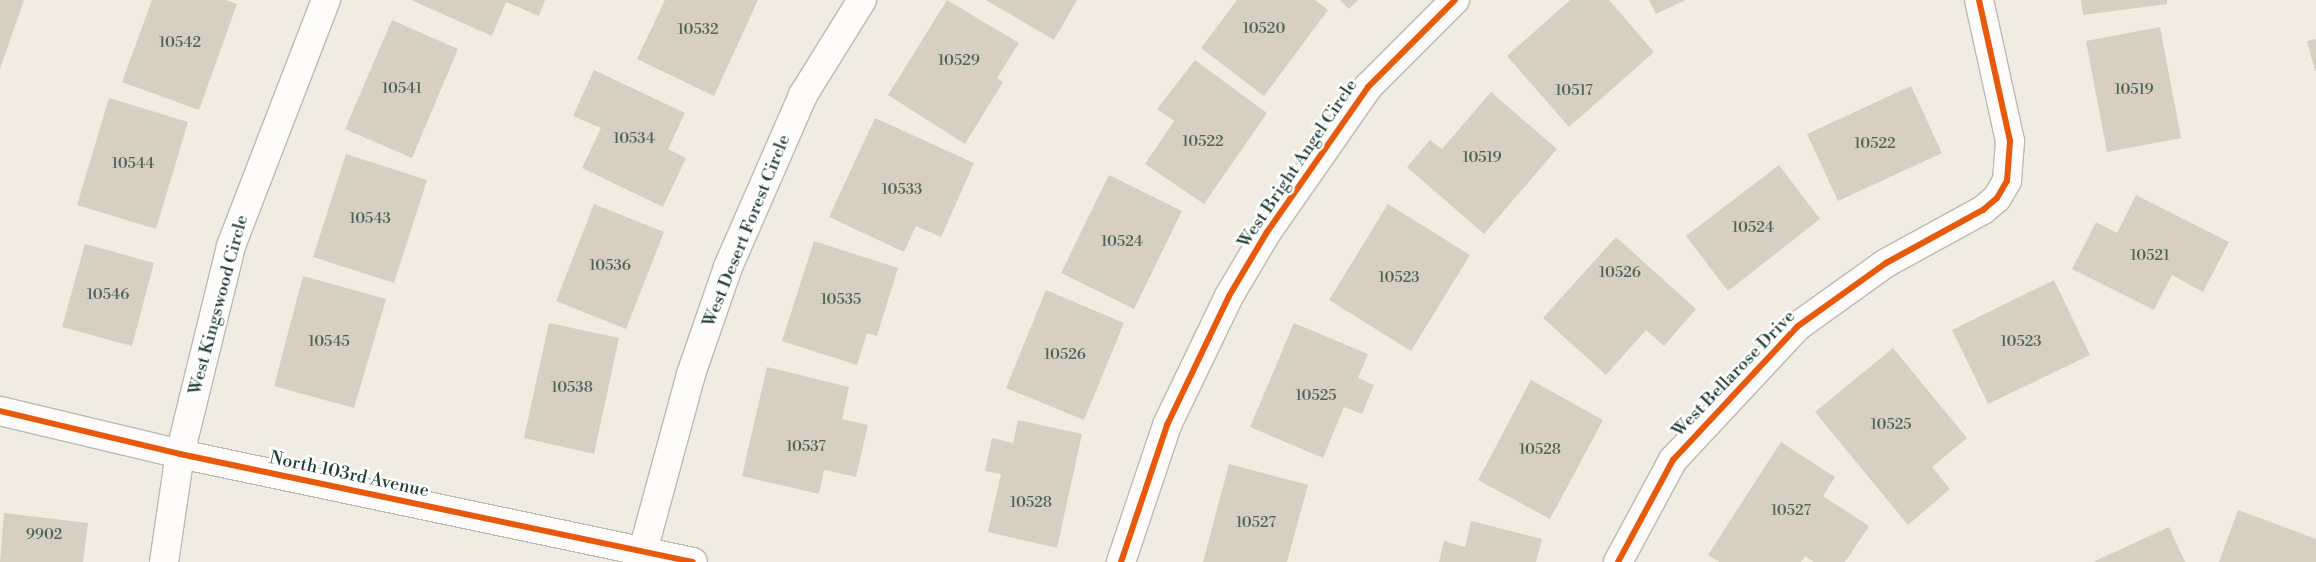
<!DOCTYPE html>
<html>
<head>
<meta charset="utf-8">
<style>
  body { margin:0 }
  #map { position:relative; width:2316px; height:562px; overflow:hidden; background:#f0ece2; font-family:"Libre Bodoni",serif }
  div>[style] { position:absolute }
  .building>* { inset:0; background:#d7cfc2 }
  .roads { filter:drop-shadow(1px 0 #babab3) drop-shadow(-1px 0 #babab3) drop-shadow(0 1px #babab3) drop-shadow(0 -1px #babab3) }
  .minor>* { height:28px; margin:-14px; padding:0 14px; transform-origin:14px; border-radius:14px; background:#fdfcfb }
  .tertiary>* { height:28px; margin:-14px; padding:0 14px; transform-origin:14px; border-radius:14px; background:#fdfcfb }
  .cycleway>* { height:6px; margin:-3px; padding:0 3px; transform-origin:3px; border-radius:3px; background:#e8590c }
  span { translate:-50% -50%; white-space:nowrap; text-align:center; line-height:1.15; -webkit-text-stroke:5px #fff; paint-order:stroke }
  .number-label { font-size:15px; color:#4d6258 }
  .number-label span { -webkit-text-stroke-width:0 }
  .street-label { font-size:18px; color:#1f3d34 }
</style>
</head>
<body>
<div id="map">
  <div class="building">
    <i style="clip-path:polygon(0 0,24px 0,0 69px)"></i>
    <i style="clip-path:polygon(152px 0,226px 0,237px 4px,199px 110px,122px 82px)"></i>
    <i style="clip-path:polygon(411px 0,545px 0,539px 16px,506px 2px,492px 36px)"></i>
    <i style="clip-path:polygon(665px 0,758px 0,714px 96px,637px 59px)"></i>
    <i style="clip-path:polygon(947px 0,1019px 43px,997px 78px,1003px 82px,965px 144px,888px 95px)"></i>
    <i style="clip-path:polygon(986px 0,1077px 0,1054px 40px)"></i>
    <i style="clip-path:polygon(1237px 0,1315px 0,1328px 10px,1264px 96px,1201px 48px)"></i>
    <i style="clip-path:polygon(1340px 0,1358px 0,1349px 9px)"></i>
    <i style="clip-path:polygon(1570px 0,1609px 0,1654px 52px,1569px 127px,1507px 56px)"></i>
    <i style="clip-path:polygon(1649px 0,1686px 0,1656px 14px)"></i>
    <i style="clip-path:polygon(2081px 0,2167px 0,2167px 4px,2083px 15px)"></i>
    <i style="clip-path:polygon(392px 20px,458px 49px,412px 158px,345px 129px)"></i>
    <i style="clip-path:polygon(2160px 27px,2181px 138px,2107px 152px,2086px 41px)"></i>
    <i style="clip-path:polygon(2316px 39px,2316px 71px,2315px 71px,2307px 41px)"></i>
    <i style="clip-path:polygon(1195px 60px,1267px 113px,1204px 204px,1145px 164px,1174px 121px,1157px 109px)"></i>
    <i style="clip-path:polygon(594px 70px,685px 113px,668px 149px,686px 158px,663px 207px,582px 168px,601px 128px,573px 116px)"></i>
    <i style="clip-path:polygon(1911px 86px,1942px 153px,1838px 201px,1807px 134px)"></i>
    <i style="clip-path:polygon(1491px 92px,1557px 149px,1484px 234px,1407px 167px,1430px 140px,1442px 149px)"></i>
    <i style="clip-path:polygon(109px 98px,188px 122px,156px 229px,77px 205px)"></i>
    <i style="clip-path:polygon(875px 118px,974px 163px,941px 237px,916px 226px,904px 252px,829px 217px)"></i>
    <i style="clip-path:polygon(346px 154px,427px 180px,394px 283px,313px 257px)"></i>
    <i style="clip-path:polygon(1779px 165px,1820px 219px,1728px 291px,1686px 236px)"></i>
    <i style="clip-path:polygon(1109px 175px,1182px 211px,1134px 309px,1061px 273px)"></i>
    <i style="clip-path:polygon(2136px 195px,2229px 242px,2203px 292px,2172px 275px,2154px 310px,2072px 269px,2096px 222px,2117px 233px)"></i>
    <i style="clip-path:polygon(594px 204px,664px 232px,626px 329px,556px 301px)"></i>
    <i style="clip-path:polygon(1388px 204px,1470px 255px,1411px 351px,1329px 300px)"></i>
    <i style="clip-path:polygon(1616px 237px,1696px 309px,1664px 346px,1646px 330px,1606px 375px,1543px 318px)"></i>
    <i style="clip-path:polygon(814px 241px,898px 268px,877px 336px,867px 333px,857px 365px,782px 341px)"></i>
    <i style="clip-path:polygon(85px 244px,154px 263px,132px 346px,62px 327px)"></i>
    <i style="clip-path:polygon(303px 276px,386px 299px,354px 408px,274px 386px)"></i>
    <i style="clip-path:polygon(2054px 280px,2090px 355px,1988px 404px,1952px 330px)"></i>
    <i style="clip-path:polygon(1046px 290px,1124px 323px,1084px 420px,1006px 388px)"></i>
    <i style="clip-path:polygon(549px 323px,619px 338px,594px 454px,524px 438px)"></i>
    <i style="clip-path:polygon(1294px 323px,1368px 354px,1358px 378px,1374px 385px,1362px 414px,1344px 407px,1323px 458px,1250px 427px)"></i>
    <i style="clip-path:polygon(1893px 348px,1967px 438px,1932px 467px,1950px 489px,1908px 525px,1815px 412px)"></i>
    <i style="clip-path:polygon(767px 367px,849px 387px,842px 419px,868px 425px,856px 477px,824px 470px,819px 494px,742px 476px)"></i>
    <i style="clip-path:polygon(1531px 380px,1603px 420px,1550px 519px,1478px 480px)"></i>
    <i style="clip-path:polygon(1018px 420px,1082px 434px,1057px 548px,988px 532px,1001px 474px,985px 471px,992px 438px,1013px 443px)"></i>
    <i style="clip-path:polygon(1781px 442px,1835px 477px,1823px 496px,1869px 526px,1845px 562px,1814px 562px,1805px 556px,1801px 562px,1720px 562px,1708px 555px)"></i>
    <i style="clip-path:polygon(1229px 464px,1308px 485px,1287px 562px,1203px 562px)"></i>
    <i style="clip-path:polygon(2238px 510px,2316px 539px,2316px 562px,2219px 562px)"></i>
    <i style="clip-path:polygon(4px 513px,88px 523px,83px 562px,0 562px)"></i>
    <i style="clip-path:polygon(1471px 521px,1542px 539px,1536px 562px,1439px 562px,1444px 541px,1465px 547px)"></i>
    <i style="clip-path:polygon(2169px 527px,2185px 562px,2093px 562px)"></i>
  </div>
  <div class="roads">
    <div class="minor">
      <i style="left:164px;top:562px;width:109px;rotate:-81.6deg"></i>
      <i style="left:180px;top:454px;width:214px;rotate:-76.2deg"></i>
      <i style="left:231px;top:246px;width:264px;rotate:-68.9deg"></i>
      <i style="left:640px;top:562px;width:195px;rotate:-74.8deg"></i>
      <i style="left:691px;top:374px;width:113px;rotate:-70.9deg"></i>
      <i style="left:728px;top:267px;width:188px;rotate:-66.4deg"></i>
      <i style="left:803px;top:95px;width:112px;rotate:-58.2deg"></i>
      <i style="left:1121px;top:562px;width:145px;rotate:-71.4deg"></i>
      <i style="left:1167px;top:425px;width:143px;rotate:-64.3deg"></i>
      <i style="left:1229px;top:296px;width:74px;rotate:-59.3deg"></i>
      <i style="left:1267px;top:232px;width:177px;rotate:-55.1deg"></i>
      <i style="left:1368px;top:87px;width:123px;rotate:-45deg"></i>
      <i style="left:1618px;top:562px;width:116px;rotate:-61.7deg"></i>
      <i style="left:1673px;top:460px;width:183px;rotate:-47deg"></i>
      <i style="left:1798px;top:326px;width:108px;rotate:-35.6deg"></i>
      <i style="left:1886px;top:263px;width:111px;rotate:-28.7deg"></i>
      <i style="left:1983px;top:210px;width:18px;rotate:-41deg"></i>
      <i style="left:1997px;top:198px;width:20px;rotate:-60deg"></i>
      <i style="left:2007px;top:181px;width:40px;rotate:-85.7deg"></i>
      <i style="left:2010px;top:141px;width:144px;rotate:-102.4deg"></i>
    </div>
    <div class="tertiary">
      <i style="left:0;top:411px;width:185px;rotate:13.4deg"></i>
      <i style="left:180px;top:454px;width:524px;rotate:11.89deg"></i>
    </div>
  </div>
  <div class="cycleway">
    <i style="left:0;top:411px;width:185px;rotate:13.4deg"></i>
    <i style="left:180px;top:454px;width:524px;rotate:11.89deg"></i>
    <i style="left:1121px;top:562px;width:145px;rotate:-71.4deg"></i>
    <i style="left:1167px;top:425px;width:143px;rotate:-64.3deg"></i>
    <i style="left:1229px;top:296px;width:74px;rotate:-59.3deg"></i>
    <i style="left:1267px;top:232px;width:177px;rotate:-55.1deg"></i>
    <i style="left:1368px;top:87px;width:123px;rotate:-45deg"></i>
    <i style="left:1618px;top:562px;width:116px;rotate:-61.7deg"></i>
    <i style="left:1673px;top:460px;width:183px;rotate:-47deg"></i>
    <i style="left:1798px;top:326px;width:108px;rotate:-35.6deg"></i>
    <i style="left:1886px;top:263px;width:111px;rotate:-28.7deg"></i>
    <i style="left:1983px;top:210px;width:18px;rotate:-41deg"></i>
    <i style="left:1997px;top:198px;width:20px;rotate:-60deg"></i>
    <i style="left:2007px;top:181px;width:40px;rotate:-85.7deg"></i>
    <i style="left:2010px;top:141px;width:144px;rotate:-102.4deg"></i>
  </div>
  <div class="number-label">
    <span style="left:1264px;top:29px">10520</span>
    <span style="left:698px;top:30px">10532</span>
    <span style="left:180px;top:43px">10542</span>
    <span style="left:959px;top:61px">10529</span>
    <span style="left:402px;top:89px">10541</span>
    <span style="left:2134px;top:90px">10519</span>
    <span style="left:1574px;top:91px">10517</span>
    <span style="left:634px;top:139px">10534</span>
    <span style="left:1203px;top:142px">10522</span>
    <span style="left:1875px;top:144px">10522</span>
    <span style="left:1482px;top:158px">10519</span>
    <span style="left:133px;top:164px">10544</span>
    <span style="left:902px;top:190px">10533</span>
    <span style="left:370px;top:219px">10543</span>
    <span style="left:1753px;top:228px">10524</span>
    <span style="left:1122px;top:242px">10524</span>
    <span style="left:2150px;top:256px">10521</span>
    <span style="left:610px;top:266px">10536</span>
    <span style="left:1620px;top:273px">10526</span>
    <span style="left:1399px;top:278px">10523</span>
    <span style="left:108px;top:295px">10546</span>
    <span style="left:841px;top:300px">10535</span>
    <span style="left:329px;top:342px">10545</span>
    <span style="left:2021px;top:342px">10523</span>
    <span style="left:1065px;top:355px">10526</span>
    <span style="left:572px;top:388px">10538</span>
    <span style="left:1316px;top:396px">10525</span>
    <span style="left:1891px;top:425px">10525</span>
    <span style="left:806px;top:447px">10537</span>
    <span style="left:1540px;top:450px">10528</span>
    <span style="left:1031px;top:503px">10528</span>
    <span style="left:1791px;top:511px">10527</span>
    <span style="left:1256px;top:523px">10527</span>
    <span style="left:44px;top:535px">9902</span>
  </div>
  <div class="street-label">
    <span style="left:1298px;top:164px;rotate:-56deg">West Bright Angel Circle</span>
    <span style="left:747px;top:231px;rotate:-68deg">West Desert Forest Circle</span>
    <span style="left:219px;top:305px;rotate:-75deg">West Kingswood Circle</span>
    <span style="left:1734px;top:374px;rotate:-46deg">West Bellarose Drive</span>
    <span style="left:349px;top:475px;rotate:12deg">North 103rd Avenue</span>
  </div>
</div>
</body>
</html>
